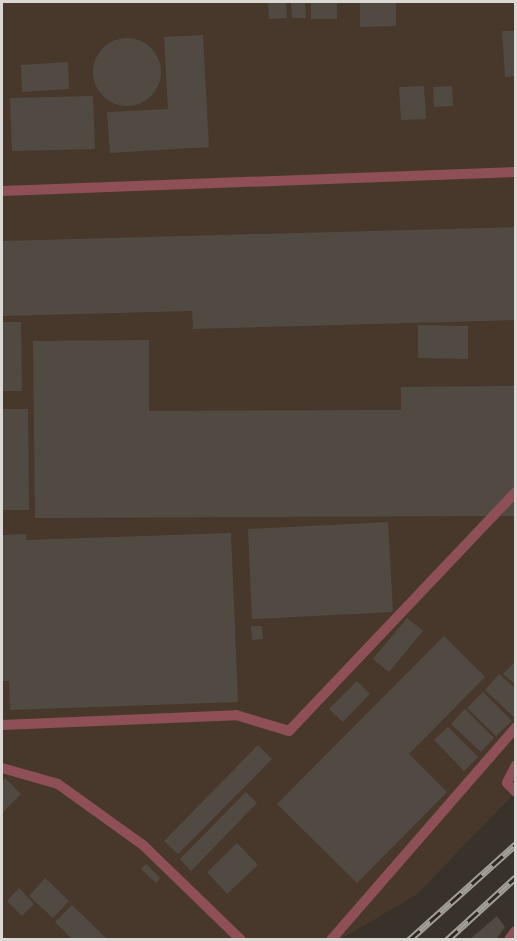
<!DOCTYPE html>
<html>
<head>
<meta charset="utf-8">
<style>
  body { margin:0 }
  #map { position:relative; width:517px; height:941px; overflow:hidden; background:#38322b; font-family:"Space Grotesk",sans-serif }
  div>[style] { position:absolute }
  .industrial>* { inset:0; background:#47382b }
  .building>* { inset:0; background:#514a43 }
  .round { border-radius:50% }
  .lane>* { height:10px; margin:-5px; padding:0 5px; transform-origin:5px; border-radius:5px; background:#8e4f57 }
  .street>* { height:15px; margin:-7.5px; padding:0 7.5px; transform-origin:7.5px; border-radius:7.5px; background:#8e4f57 }
  .rail>* { height:7px; margin-top:-3.5px; transform-origin:0; background:repeating-linear-gradient(90deg,#2e2821 0 14px,#a39f99 0 28px); box-sizing:border-box; border-block:2px solid #a39f99 }
  span { translate:-50% -50%; white-space:nowrap; text-align:center; line-height:1.15; -webkit-text-stroke:6px #2e2821; paint-order:stroke }
  .frame { position:absolute; inset:0; border:3px solid #dcd9d4; pointer-events:none }
</style>
</head>
<body>
<div id="map">
  <div class="industrial">
    <i style="clip-path:polygon(2px 2px,515px 2px,515px 793px,416px 895px,341px 939px,2px 940px)"></i>
  </div>
  <div class="building">
    <i style="clip-path:polygon(268px 2px,286px 2px,287px 18px,269px 19px)"></i>
    <i style="clip-path:polygon(291px 2px,305px 2px,306px 18px,292px 18px)"></i>
    <i style="clip-path:polygon(311px 2px,337px 2px,337px 19px,311px 19px)"></i>
    <i style="clip-path:polygon(360px 2px,396px 2px,396px 26px,360px 27px)"></i>
    <i style="clip-path:polygon(502px 31px,516px 31px,516px 76px,505px 77px)"></i>
    <i style="clip-path:polygon(203px 35px,209px 147px,110px 153px,107px 112px,168px 109px,164px 37px)"></i>
    <i class="round" style="left:93px;top:38px;width:68px;height:68px"></i>
    <i style="clip-path:polygon(68px 62px,69px 89px,22px 92px,21px 65px)"></i>
    <i style="clip-path:polygon(424px 86px,426px 119px,401px 120px,399px 87px)"></i>
    <i style="clip-path:polygon(452px 86px,453px 106px,434px 107px,433px 87px)"></i>
    <i style="clip-path:polygon(93px 96px,95px 149px,12px 151px,10px 98px)"></i>
    <i style="clip-path:polygon(516px 227px,516px 320px,193px 329px,192px 311px,2px 316px,2px 241px)"></i>
    <i style="clip-path:polygon(2px 322px,21px 322px,22px 391px,2px 391px)"></i>
    <i style="clip-path:polygon(418px 325px,468px 326px,468px 359px,418px 358px)"></i>
    <i style="clip-path:polygon(149px 340px,149px 411px,401px 410px,401px 387px,516px 386px,516px 516px,35px 518px,33px 341px)"></i>
    <i style="clip-path:polygon(2px 409px,28px 409px,29px 510px,2px 510px)"></i>
    <i style="clip-path:polygon(388px 522px,393px 612px,252px 619px,248px 529px)"></i>
    <i style="clip-path:polygon(231px 533px,238px 702px,10px 710px,9px 681px,2px 681px,2px 535px,26px 534px,26px 540px)"></i>
    <i style="clip-path:polygon(407px 618px,423px 631px,389px 672px,373px 659px)"></i>
    <i style="clip-path:polygon(251px 626px,262px 626px,263px 639px,252px 640px)"></i>
    <i style="clip-path:polygon(444px 636px,485px 677px,409px 754px,447px 792px,357px 883px,277px 804px)"></i>
    <i style="clip-path:polygon(516px 661px,516px 685px,503px 674px)"></i>
    <i style="clip-path:polygon(499px 674px,516px 689px,516px 719px,485px 690px)"></i>
    <i style="clip-path:polygon(357px 681px,370px 694px,343px 722px,329px 709px)"></i>
    <i style="clip-path:polygon(483px 692px,512px 721px,496px 736px,467px 708px)"></i>
    <i style="clip-path:polygon(465px 709px,494px 738px,481px 752px,451px 724px)"></i>
    <i style="clip-path:polygon(448px 727px,478px 757px,464px 771px,434px 740px)"></i>
    <i style="clip-path:polygon(258px 745px,272px 759px,178px 854px,164px 841px)"></i>
    <i style="clip-path:polygon(5px 778px,21px 794px,2px 813px,2px 782px)"></i>
    <i style="clip-path:polygon(246px 792px,257px 803px,191px 871px,180px 859px)"></i>
    <i style="clip-path:polygon(237px 843px,258px 865px,227px 894px,207px 872px)"></i>
    <i style="clip-path:polygon(146px 864px,160px 878px,156px 883px,141px 869px)"></i>
    <i style="clip-path:polygon(45px 878px,69px 901px,53px 918px,29px 896px)"></i>
    <i style="clip-path:polygon(19px 888px,34px 904px,22px 916px,7px 901px)"></i>
    <i style="clip-path:polygon(72px 905px,108px 940px,73px 940px,55px 922px)"></i>
    <i style="clip-path:polygon(497px 916px,505px 927px,496px 940px,469px 940px)"></i>
  </div>
  <div class="lane">
    <i style="left:2px;top:191px;width:514px;rotate:-2.12deg"></i>
    <i style="left:2px;top:725px;width:234px;rotate:-2.4deg"></i>
    <i style="left:236px;top:715px;width:55px;rotate:16.8deg"></i>
    <i style="left:289px;top:731px;width:330px;rotate:-46.5deg"></i>
    <i style="left:516px;top:765px;width:20px;rotate:117deg"></i>
    <i style="left:507px;top:783px;width:13px;rotate:45deg"></i>
    <i style="left:2px;top:768px;width:58px;rotate:15.9deg"></i>
    <i style="left:58px;top:784px;width:105px;rotate:35.7deg"></i>
    <i style="left:143px;top:845px;width:136px;rotate:44.1deg"></i>
    <i style="left:331px;top:940px;width:282px;rotate:-49deg"></i>
  </div>
  <div class="street">
    <i style="left:511px;top:940px;width:9px;rotate:-54deg"></i>
  </div>
  <div class="rail">
    <i style="left:409px;top:940px;width:144px;rotate:-41.9deg"></i>
    <i style="left:447px;top:940px;width:93px;rotate:-42.4deg"></i>
  </div>
  <div class="frame"></div>
</div>
</body>
</html>
